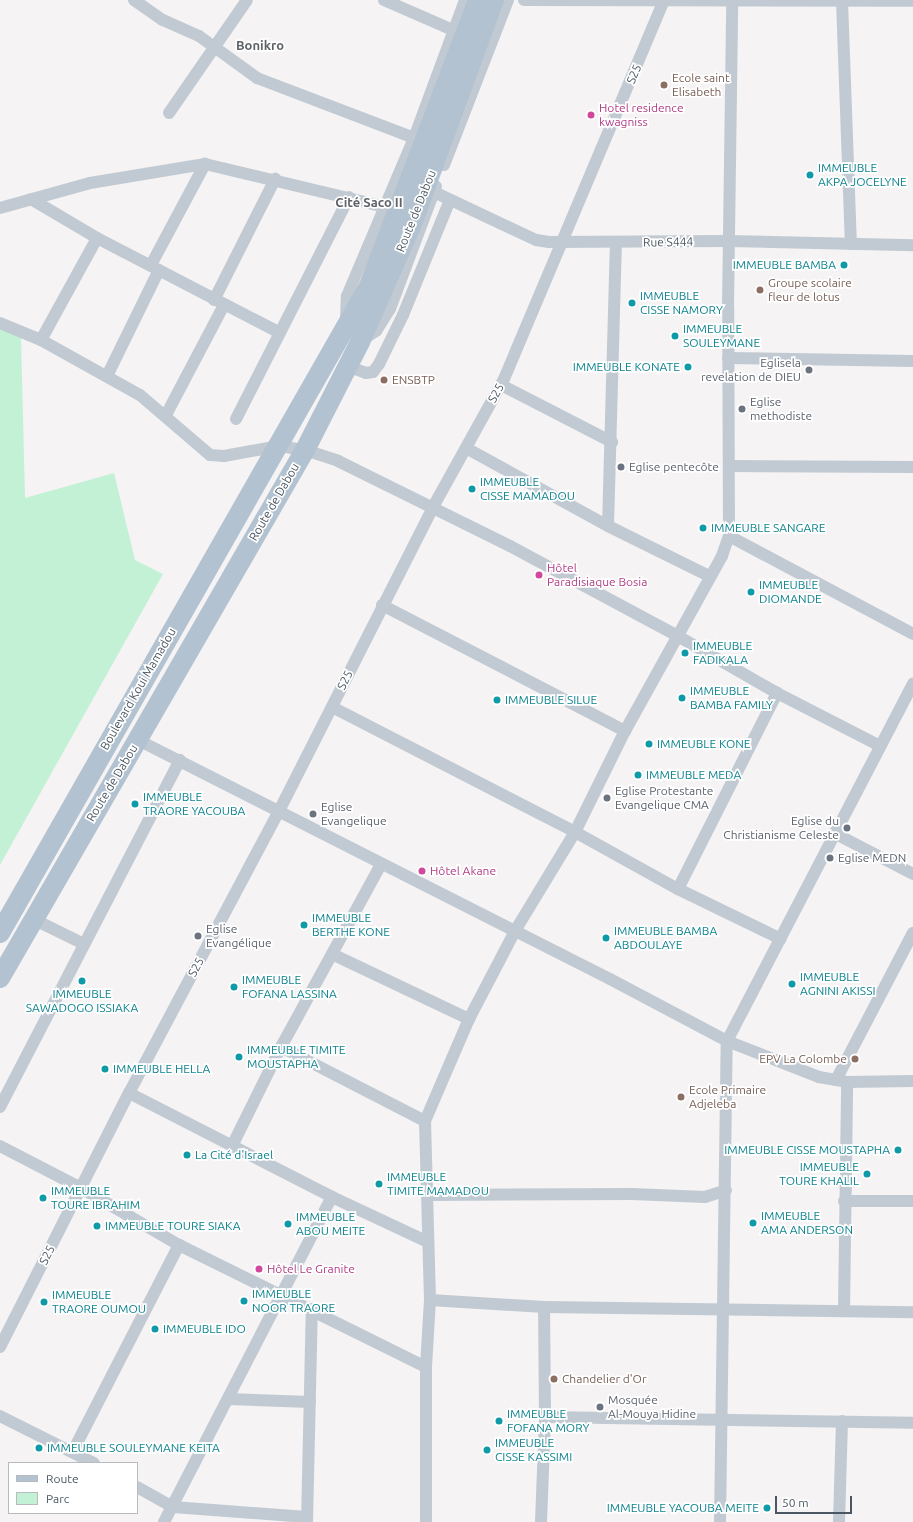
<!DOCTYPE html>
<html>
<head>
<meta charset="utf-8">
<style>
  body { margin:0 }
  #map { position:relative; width:913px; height:1522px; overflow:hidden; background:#f5f3f3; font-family:Ubuntu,sans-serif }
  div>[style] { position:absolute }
  .green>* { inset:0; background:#c3f1d5 }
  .street>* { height:12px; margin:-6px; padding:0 6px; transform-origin:6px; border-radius:6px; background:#c1cad2 }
  .primary>* { height:20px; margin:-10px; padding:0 10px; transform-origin:10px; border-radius:10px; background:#b3c2d1 }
  .dots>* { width:11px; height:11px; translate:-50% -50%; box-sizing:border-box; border:2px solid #fff; border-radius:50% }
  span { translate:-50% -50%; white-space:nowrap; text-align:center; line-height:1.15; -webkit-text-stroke:3.5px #fff; paint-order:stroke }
  .street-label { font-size:12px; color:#4a5661 }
  .education-label { font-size:12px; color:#785e54 }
  .left { translate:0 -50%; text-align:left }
  .right { translate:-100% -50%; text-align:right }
  .hotel-label { font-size:12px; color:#b23c85 }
  .culture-label { font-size:12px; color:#0d838f }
  .worship-label { font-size:12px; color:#5b616d }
  .neighbourhood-label { font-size:13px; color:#5f6368; font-weight:700 }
  .legend { position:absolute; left:8px; top:1462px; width:130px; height:52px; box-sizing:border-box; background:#fff; border:1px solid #b7bbc0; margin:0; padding:5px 7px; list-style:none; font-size:12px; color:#4a5661 }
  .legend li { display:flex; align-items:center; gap:8px; height:20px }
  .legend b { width:20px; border:1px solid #b7bbc0 }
  .scale { position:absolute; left:775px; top:1496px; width:77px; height:18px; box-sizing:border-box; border:2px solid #4a5661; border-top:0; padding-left:5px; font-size:12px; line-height:14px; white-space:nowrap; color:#4a5661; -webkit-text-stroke:3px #fff; paint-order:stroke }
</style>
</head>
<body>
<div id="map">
  <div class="green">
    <i style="clip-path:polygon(0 328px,21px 337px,25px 498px,114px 473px,135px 560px,163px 574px,0 865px)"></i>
  </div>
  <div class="street">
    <i style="left:134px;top:0;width:35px;rotate:35deg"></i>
    <i style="left:163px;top:20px;width:39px;rotate:24deg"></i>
    <i style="left:199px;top:36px;width:72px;rotate:35.9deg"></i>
    <i style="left:257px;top:78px;width:168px;rotate:20.9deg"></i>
    <i style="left:384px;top:0;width:75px;rotate:23.5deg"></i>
    <i style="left:524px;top:0;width:389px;rotate:0.1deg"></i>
    <i style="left:842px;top:1px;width:243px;rotate:87.9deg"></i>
    <i style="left:169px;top:113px;width:137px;rotate:-55.4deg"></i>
    <i style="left:444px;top:165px;width:177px;rotate:-68.8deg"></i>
    <i style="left:434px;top:192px;width:113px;rotate:25.2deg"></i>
    <i style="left:536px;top:240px;width:13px;rotate:9deg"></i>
    <i style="left:549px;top:242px;width:181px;rotate:-0.3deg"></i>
    <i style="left:730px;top:241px;width:183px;rotate:1.3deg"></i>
    <i style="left:31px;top:199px;width:77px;rotate:30.6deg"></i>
    <i style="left:97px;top:238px;width:204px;rotate:27.4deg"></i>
    <i style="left:0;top:208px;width:93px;rotate:-15.5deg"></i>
    <i style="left:90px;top:183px;width:117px;rotate:-9.4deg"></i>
    <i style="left:205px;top:164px;width:186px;rotate:13.4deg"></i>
    <i style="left:151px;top:265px;width:115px;rotate:-61.9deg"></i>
    <i style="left:214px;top:300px;width:136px;rotate:-63.2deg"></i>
    <i style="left:346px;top:320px;width:24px;rotate:-88deg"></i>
    <i style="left:347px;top:296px;width:172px;rotate:-67deg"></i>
    <i style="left:414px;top:138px;width:147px;rotate:-69.7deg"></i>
    <i style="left:0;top:323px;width:44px;rotate:22.5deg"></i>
    <i style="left:41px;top:340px;width:113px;rotate:29.1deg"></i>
    <i style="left:140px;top:395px;width:92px;rotate:40.6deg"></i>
    <i style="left:210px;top:455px;width:14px;rotate:4deg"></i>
    <i style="left:224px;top:456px;width:56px;rotate:-10.3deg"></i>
    <i style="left:279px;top:446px;width:26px;rotate:9deg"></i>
    <i style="left:305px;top:450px;width:35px;rotate:18deg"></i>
    <i style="left:338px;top:461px;width:192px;rotate:26.3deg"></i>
    <i style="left:510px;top:546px;width:188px;rotate:28.2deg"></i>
    <i style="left:676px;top:635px;width:116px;rotate:29.9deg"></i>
    <i style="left:777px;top:693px;width:116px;rotate:27.2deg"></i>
    <i style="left:41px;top:340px;width:116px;rotate:-61.2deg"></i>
    <i style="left:362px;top:340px;width:17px;rotate:-33deg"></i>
    <i style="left:376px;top:331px;width:26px;rotate:-58deg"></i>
    <i style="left:390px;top:309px;width:131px;rotate:-69.5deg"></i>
    <i style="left:728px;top:358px;width:185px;rotate:0.9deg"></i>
    <i style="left:347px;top:366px;width:20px;rotate:20deg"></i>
    <i style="left:366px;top:373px;width:7px;rotate:-8deg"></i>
    <i style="left:373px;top:372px;width:10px;rotate:-53deg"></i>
    <i style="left:379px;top:364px;width:55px;rotate:-63.9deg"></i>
    <i style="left:403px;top:315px;width:124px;rotate:-67.8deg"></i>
    <i style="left:107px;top:376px;width:118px;rotate:-63.9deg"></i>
    <i style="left:501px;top:385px;width:125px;rotate:27.2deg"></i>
    <i style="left:166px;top:415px;width:124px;rotate:-62.2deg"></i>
    <i style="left:236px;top:419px;width:249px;rotate:-63deg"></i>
    <i style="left:466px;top:448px;width:162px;rotate:28.8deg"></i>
    <i style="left:608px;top:526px;width:113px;rotate:26.3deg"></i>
    <i style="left:730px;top:466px;width:183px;rotate:0.3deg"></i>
    <i style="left:608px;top:526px;width:283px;rotate:-88.4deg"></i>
    <i style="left:729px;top:536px;width:208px;rotate:28deg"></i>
    <i style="left:382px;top:605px;width:274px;rotate:27.4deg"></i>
    <i style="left:332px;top:707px;width:273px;rotate:27.2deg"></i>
    <i style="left:575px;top:832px;width:118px;rotate:29deg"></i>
    <i style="left:678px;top:889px;width:114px;rotate:25.9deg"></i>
    <i style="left:138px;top:740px;width:529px;rotate:26.86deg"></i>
    <i style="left:610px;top:979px;width:132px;rotate:27.9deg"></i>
    <i style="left:727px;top:1041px;width:99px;rotate:21.4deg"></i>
    <i style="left:819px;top:1077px;width:28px;rotate:10deg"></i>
    <i style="left:847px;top:1082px;width:66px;rotate:-0.9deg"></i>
    <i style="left:834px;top:833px;width:89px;rotate:27.4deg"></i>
    <i style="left:678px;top:889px;width:220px;rotate:-63.2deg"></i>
    <i style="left:33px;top:919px;width:57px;rotate:26.1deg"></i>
    <i style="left:332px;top:954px;width:152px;rotate:25.4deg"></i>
    <i style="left:281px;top:1047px;width:162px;rotate:27.2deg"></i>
    <i style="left:836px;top:1080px;width:166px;rotate:-62.4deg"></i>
    <i style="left:129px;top:1093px;width:228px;rotate:27.1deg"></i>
    <i style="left:332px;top:1197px;width:106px;rotate:25.1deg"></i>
    <i style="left:0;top:1107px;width:391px;rotate:-62.6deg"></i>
    <i style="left:0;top:1146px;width:91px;rotate:27.4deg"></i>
    <i style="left:81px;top:1188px;width:113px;rotate:30.2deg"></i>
    <i style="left:179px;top:1245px;width:275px;rotate:26.3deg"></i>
    <i style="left:232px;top:1146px;width:110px;rotate:-63.7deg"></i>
    <i style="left:281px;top:1047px;width:209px;rotate:-61.3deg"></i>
    <i style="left:428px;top:1195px;width:204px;rotate:-0.3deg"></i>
    <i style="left:632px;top:1194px;width:73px;rotate:2.4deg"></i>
    <i style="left:705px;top:1197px;width:22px;rotate:-18deg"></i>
    <i style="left:844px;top:1201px;width:69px"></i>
    <i style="left:430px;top:1300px;width:114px;rotate:3.5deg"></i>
    <i style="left:544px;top:1307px;width:369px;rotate:0.8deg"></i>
    <i style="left:844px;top:1310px;width:228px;rotate:-89.2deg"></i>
    <i style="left:0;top:1347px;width:285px;rotate:-63.1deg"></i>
    <i style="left:129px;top:1093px;width:319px;rotate:-62deg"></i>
    <i style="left:279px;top:811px;width:341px;rotate:-63.1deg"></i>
    <i style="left:433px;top:507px;width:146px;rotate:-61deg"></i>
    <i style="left:504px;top:379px;width:410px;rotate:-67.1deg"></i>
    <i style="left:228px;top:1399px;width:82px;rotate:2.1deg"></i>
    <i style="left:0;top:1416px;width:105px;rotate:26.6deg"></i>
    <i style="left:545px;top:1417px;width:368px;rotate:0.9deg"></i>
    <i style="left:73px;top:1451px;width:232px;rotate:-62.8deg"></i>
    <i style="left:137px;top:1487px;width:41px;rotate:29.1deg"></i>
    <i style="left:173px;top:1507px;width:134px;rotate:4.3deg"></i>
    <i style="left:164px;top:1522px;width:366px;rotate:-62.7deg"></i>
    <i style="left:307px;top:1522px;width:213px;rotate:-88.7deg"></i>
    <i style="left:426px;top:1522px;width:155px;rotate:-90deg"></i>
    <i style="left:426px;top:1367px;width:67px;rotate:-86.6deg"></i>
    <i style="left:430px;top:1300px;width:179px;rotate:-91.6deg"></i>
    <i style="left:425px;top:1121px;width:111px;rotate:-66.7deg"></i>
    <i style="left:469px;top:1019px;width:99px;rotate:-62.4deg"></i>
    <i style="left:515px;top:931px;width:116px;rotate:-58.8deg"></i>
    <i style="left:575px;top:832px;width:113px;rotate:-63.7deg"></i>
    <i style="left:625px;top:731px;width:200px;rotate:-61deg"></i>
    <i style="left:722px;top:556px;width:21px;rotate:-71deg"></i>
    <i style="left:729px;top:536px;width:230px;rotate:-90.2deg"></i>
    <i style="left:728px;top:306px;width:305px;rotate:-89.2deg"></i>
    <i style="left:541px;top:1522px;width:105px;rotate:-87.8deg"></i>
    <i style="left:545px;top:1417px;width:110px;rotate:-90.5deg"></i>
    <i style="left:720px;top:1522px;width:481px;rotate:-89.2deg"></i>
    <i style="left:727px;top:1041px;width:403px;rotate:-62.5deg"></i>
    <i style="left:839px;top:1522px;width:101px;rotate:-88.3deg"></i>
  </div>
  <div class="primary">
    <i style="left:0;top:933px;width:745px;rotate:-60.3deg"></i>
    <i style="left:369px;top:286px;width:306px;rotate:-69.1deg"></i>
    <i style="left:0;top:978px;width:610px;rotate:-59.99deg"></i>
    <i style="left:305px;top:450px;width:121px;rotate:-63deg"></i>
    <i style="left:360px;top:342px;width:132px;rotate:-66.3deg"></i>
    <i style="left:413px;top:221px;width:235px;rotate:-69.9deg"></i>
  </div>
  <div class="dots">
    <i style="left:664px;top:85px;background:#8d6e63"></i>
    <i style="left:591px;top:115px;background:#d1479c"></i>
    <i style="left:810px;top:175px;background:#0f9aa8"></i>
    <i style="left:844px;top:265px;background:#0f9aa8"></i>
    <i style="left:760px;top:290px;background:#8d6e63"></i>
    <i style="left:632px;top:303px;background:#0f9aa8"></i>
    <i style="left:675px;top:336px;background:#0f9aa8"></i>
    <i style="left:688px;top:367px;background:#0f9aa8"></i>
    <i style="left:809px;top:370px;background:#6b7280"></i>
    <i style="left:384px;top:380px;background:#8d6e63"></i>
    <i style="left:742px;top:409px;background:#6b7280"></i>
    <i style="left:621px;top:467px;background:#6b7280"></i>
    <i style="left:472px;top:489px;background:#0f9aa8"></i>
    <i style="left:703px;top:528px;background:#0f9aa8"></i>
    <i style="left:539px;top:575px;background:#d1479c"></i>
    <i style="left:751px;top:592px;background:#0f9aa8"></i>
    <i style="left:685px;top:653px;background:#0f9aa8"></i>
    <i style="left:682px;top:698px;background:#0f9aa8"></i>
    <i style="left:497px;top:700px;background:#0f9aa8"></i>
    <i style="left:649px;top:744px;background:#0f9aa8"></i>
    <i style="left:638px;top:775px;background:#0f9aa8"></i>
    <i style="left:607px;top:798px;background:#6b7280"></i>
    <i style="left:135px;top:804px;background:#0f9aa8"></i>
    <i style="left:313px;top:814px;background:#6b7280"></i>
    <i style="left:847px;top:828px;background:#6b7280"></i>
    <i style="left:830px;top:858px;background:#6b7280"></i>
    <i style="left:422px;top:871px;background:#d1479c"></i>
    <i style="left:304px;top:925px;background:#0f9aa8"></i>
    <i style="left:198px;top:936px;background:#6b7280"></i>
    <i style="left:606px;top:938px;background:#0f9aa8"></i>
    <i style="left:82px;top:981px;background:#0f9aa8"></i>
    <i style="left:792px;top:984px;background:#0f9aa8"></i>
    <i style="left:234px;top:987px;background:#0f9aa8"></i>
    <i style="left:239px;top:1057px;background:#0f9aa8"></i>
    <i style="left:855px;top:1059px;background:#8d6e63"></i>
    <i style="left:105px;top:1069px;background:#0f9aa8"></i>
    <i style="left:681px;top:1097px;background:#8d6e63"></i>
    <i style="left:898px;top:1150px;background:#0f9aa8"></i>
    <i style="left:187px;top:1155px;background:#0f9aa8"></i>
    <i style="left:867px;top:1174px;background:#0f9aa8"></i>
    <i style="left:379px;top:1184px;background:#0f9aa8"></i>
    <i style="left:43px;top:1198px;background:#0f9aa8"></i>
    <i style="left:753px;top:1223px;background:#0f9aa8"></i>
    <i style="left:288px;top:1224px;background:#0f9aa8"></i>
    <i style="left:97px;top:1226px;background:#0f9aa8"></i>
    <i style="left:259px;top:1269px;background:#d1479c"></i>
    <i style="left:244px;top:1301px;background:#0f9aa8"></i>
    <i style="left:44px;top:1302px;background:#0f9aa8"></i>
    <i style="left:155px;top:1329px;background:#0f9aa8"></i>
    <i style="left:554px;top:1379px;background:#8d6e63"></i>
    <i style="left:600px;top:1407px;background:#6b7280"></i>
    <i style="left:499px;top:1421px;background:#0f9aa8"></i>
    <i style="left:39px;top:1448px;background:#0f9aa8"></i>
    <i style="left:487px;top:1450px;background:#0f9aa8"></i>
    <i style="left:767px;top:1508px;background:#0f9aa8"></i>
  </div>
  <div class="street-label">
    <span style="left:634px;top:74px;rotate:-67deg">S25</span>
    <span style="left:416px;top:211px;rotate:-68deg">Route de Dabou</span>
    <span style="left:668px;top:242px;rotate:-1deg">Rue S444</span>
    <span style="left:496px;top:393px;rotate:-61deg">S25</span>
    <span style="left:274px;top:502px;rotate:-60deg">Route de Dabou</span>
    <span style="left:345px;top:680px;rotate:-64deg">S25</span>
    <span style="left:138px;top:689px;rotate:-60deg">Boulevard Koui Mamadou</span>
    <span style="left:112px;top:783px;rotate:-59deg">Route de Dabou</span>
    <span style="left:196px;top:967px;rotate:-62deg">S25</span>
    <span style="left:47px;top:1255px;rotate:-63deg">S25</span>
  </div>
  <div class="education-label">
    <span class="left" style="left:672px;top:85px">Ecole saint<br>Elisabeth</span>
    <span class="left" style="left:768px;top:290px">Groupe scolaire<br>fleur de lotus</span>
    <span class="left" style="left:392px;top:380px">ENSBTP</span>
    <span class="right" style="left:847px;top:1059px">EPV La Colombe</span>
    <span class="left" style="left:689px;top:1097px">Ecole Primaire<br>Adjeleba</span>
    <span class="left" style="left:562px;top:1379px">Chandelier d'Or</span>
  </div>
  <div class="hotel-label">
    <span class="left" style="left:599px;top:115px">Hotel residence<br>kwagniss</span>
    <span class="left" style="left:547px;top:575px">Hôtel<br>Paradisiaque Bosia</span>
    <span class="left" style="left:430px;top:871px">Hôtel Akane</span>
    <span class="left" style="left:267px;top:1269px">Hôtel Le Granite</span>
  </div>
  <div class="culture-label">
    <span class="left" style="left:818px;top:175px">IMMEUBLE<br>AKPA JOCELYNE</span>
    <span class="right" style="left:836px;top:265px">IMMEUBLE BAMBA</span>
    <span class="left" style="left:640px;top:303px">IMMEUBLE<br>CISSE NAMORY</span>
    <span class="left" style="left:683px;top:336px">IMMEUBLE<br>SOULEYMANE</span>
    <span class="right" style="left:680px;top:367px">IMMEUBLE KONATE</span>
    <span class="left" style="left:480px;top:489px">IMMEUBLE<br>CISSE MAMADOU</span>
    <span class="left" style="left:711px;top:528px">IMMEUBLE SANGARE</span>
    <span class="left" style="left:759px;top:592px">IMMEUBLE<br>DIOMANDE</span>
    <span class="left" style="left:693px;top:653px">IMMEUBLE<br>FADIKALA</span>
    <span class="left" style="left:690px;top:698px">IMMEUBLE<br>BAMBA FAMILY</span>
    <span class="left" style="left:505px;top:700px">IMMEUBLE SILUE</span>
    <span class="left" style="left:657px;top:744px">IMMEUBLE KONE</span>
    <span class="left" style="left:646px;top:775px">IMMEUBLE MEDA</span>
    <span class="left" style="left:143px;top:804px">IMMEUBLE<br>TRAORE YACOUBA</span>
    <span class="left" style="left:312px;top:925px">IMMEUBLE<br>BERTHE KONE</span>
    <span class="left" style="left:614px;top:938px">IMMEUBLE BAMBA<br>ABDOULAYE</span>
    <span class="left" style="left:800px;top:984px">IMMEUBLE<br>AGNINI AKISSI</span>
    <span class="left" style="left:242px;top:987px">IMMEUBLE<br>FOFANA LASSINA</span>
    <span style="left:82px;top:1001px">IMMEUBLE<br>SAWADOGO ISSIAKA</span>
    <span class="left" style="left:247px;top:1057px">IMMEUBLE TIMITE<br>MOUSTAPHA</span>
    <span class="left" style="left:113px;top:1069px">IMMEUBLE HELLA</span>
    <span class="right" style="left:890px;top:1150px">IMMEUBLE CISSE MOUSTAPHA</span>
    <span class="left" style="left:195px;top:1155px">La Cité d'Israel</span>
    <span class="right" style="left:859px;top:1174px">IMMEUBLE<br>TOURE KHALIL</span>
    <span class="left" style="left:387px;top:1184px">IMMEUBLE<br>TIMITE MAMADOU</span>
    <span class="left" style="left:51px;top:1198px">IMMEUBLE<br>TOURE IBRAHIM</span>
    <span class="left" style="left:761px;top:1223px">IMMEUBLE<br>AMA ANDERSON</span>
    <span class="left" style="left:296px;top:1224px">IMMEUBLE<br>ABOU MEITE</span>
    <span class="left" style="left:105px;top:1226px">IMMEUBLE TOURE SIAKA</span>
    <span class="left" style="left:252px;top:1301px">IMMEUBLE<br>NOOR TRAORE</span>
    <span class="left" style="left:52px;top:1302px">IMMEUBLE<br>TRAORE OUMOU</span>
    <span class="left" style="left:163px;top:1329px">IMMEUBLE IDO</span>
    <span class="left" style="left:507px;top:1421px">IMMEUBLE<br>FOFANA MORY</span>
    <span class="left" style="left:495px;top:1450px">IMMEUBLE<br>CISSE KASSIMI</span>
    <span class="left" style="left:47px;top:1448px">IMMEUBLE SOULEYMANE KEITA</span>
    <span class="right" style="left:759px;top:1508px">IMMEUBLE YACOUBA MEITE</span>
  </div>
  <div class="worship-label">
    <span class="right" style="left:801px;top:370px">Eglisela<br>revelation de DIEU</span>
    <span class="left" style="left:750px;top:409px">Eglise<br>methodiste</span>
    <span class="left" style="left:629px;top:467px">Eglise pentecôte</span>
    <span class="left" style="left:615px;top:798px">Eglise Protestante<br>Evangelique CMA</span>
    <span class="left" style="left:321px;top:814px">Eglise<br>Evangelique</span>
    <span class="right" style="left:839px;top:828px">Eglise du<br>Christianisme Celeste</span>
    <span class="left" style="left:838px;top:858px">Eglise MEDN</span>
    <span class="left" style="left:206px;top:936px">Eglise<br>Evangélique</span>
    <span class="left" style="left:608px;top:1407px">Mosquée<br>Al-Mouya Hidine</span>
  </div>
  <div class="neighbourhood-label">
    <span style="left:260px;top:45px">Bonikro</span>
    <span style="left:369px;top:202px">Cité Saco II</span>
  </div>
  <ul class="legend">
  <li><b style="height:5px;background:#b3c2d1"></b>Route</li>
  <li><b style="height:11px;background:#c3f1d5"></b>Parc</li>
  </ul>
  <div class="scale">50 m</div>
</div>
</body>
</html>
